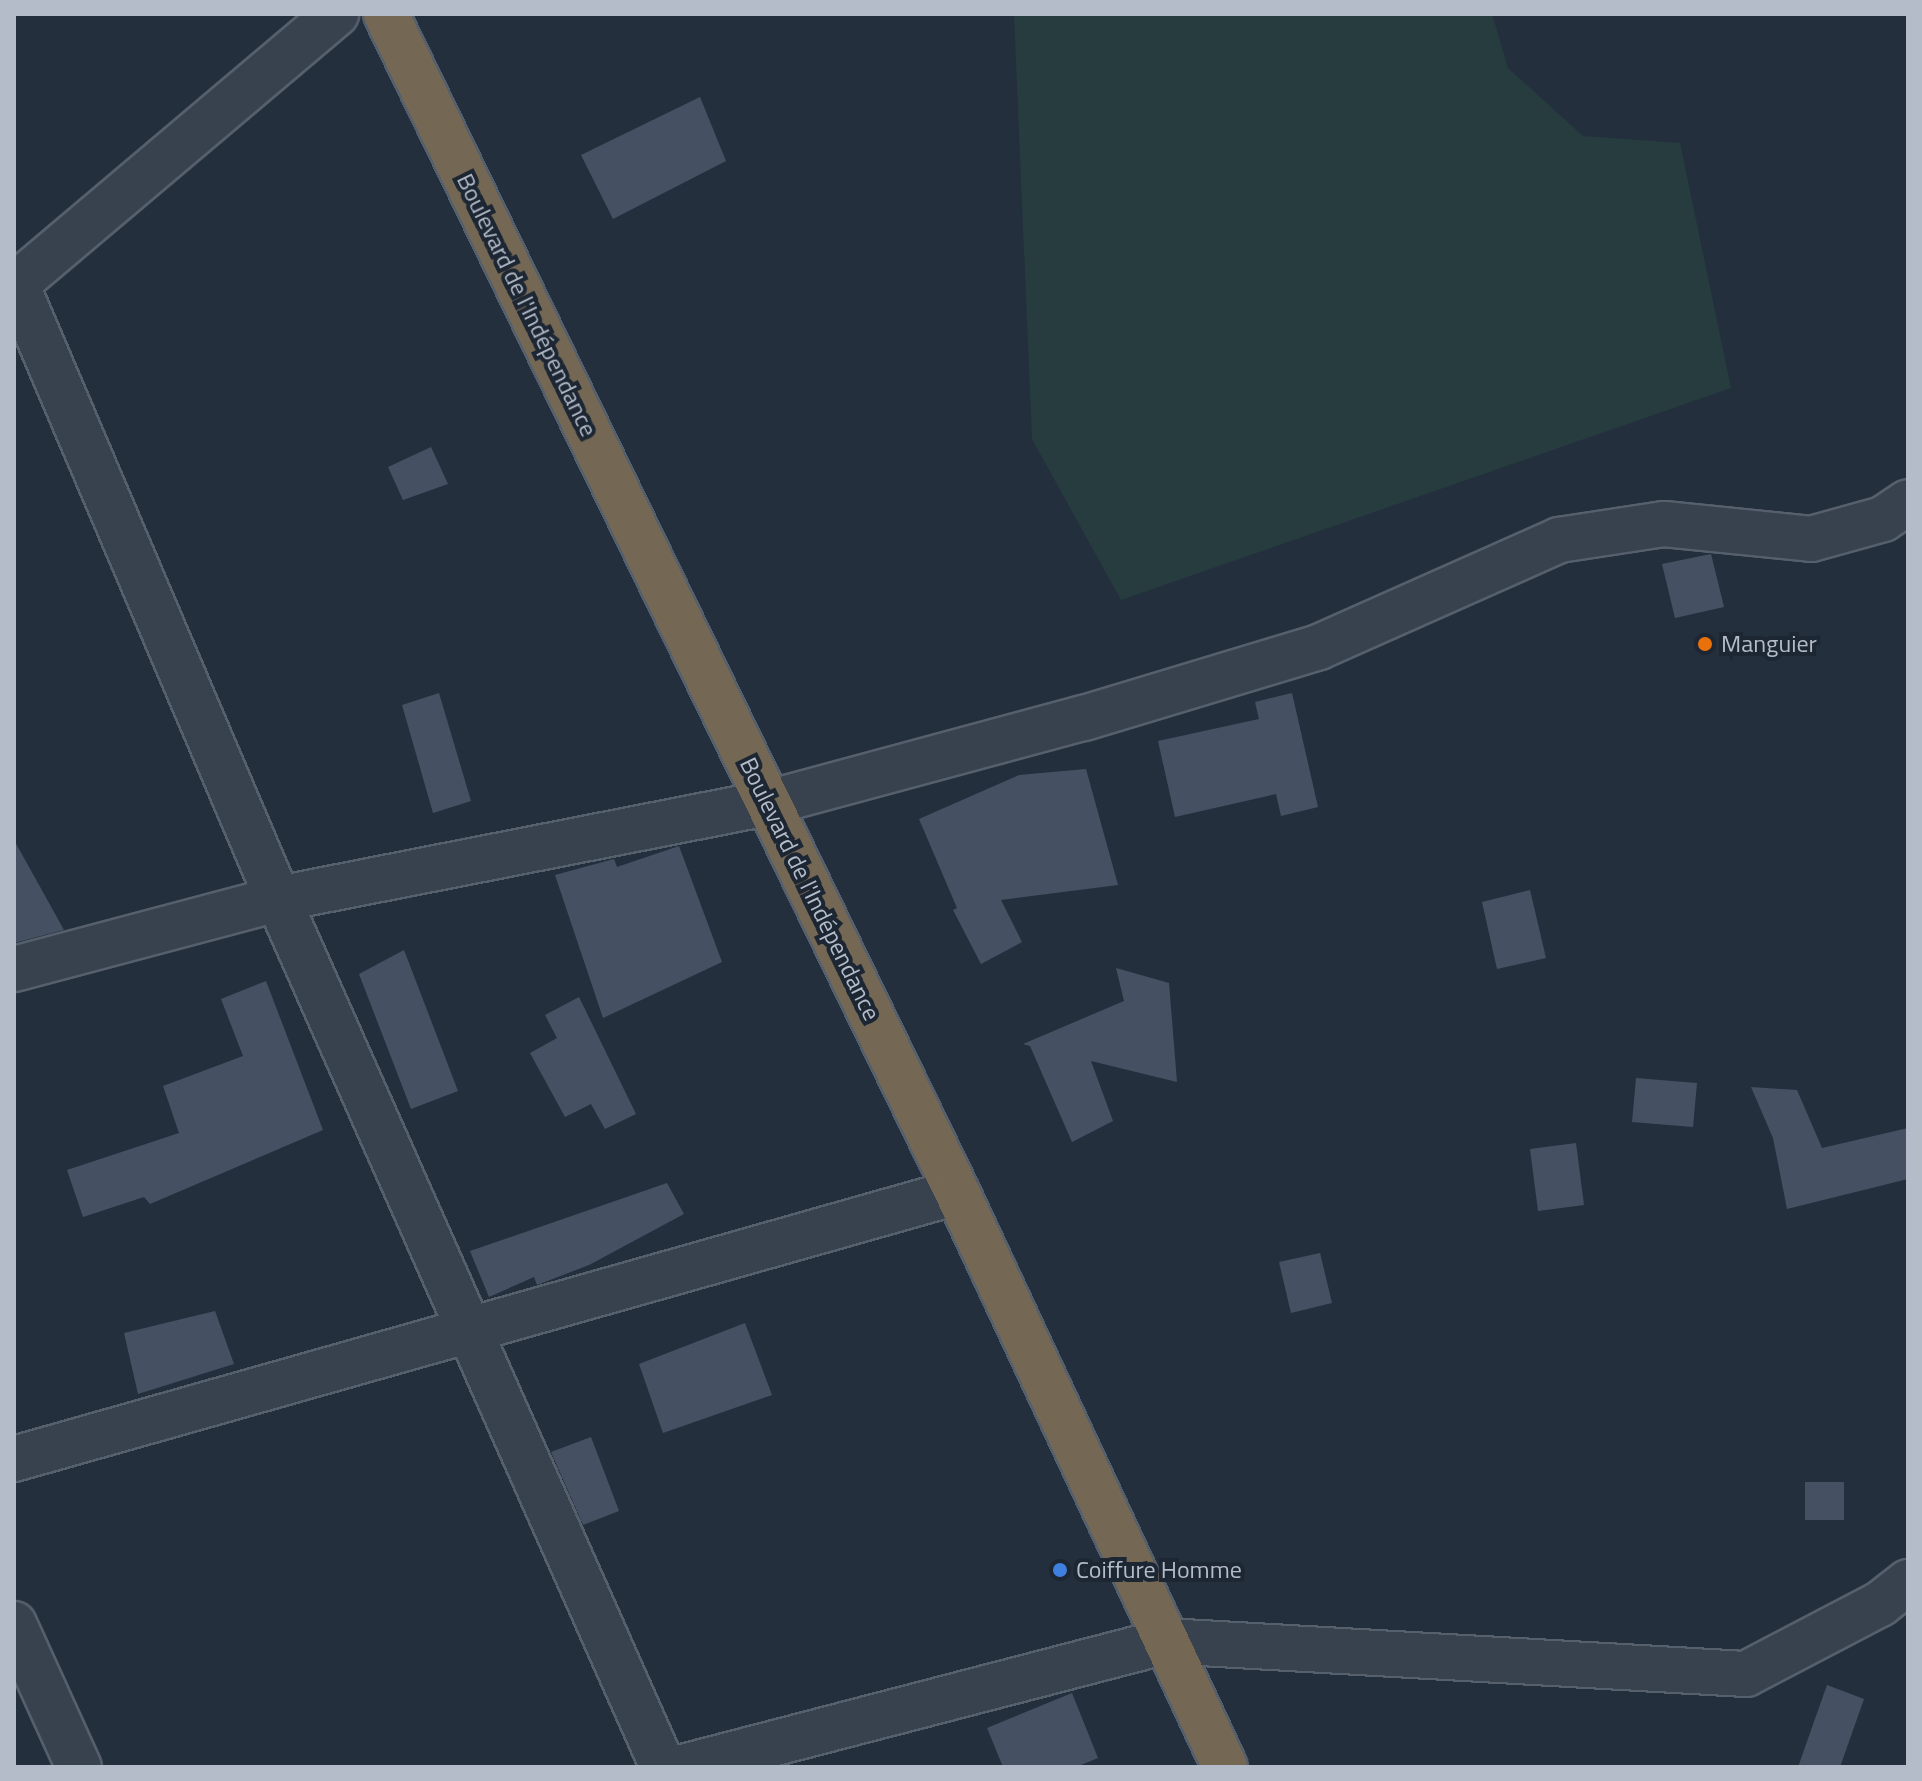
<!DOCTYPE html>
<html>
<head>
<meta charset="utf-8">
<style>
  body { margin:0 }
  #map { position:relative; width:1922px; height:1781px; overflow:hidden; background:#242f3e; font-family:"Titillium Web",sans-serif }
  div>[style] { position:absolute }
  .green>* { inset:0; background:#263c3f }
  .building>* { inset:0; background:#455162 }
  .roads { filter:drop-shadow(2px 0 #565f6c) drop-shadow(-2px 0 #565f6c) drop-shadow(0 2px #565f6c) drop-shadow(0 -2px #565f6c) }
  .street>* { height:44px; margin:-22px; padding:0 22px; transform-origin:22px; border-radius:22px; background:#38414e }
  .highway>* { height:44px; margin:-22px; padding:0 22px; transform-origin:22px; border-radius:22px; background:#746855 }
  .dots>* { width:22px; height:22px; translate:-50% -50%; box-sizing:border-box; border:4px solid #1d2633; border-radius:50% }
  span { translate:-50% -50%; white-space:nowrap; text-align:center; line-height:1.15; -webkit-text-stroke:8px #1d2633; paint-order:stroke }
  .street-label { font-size:24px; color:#b4bcc9 }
  .poi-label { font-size:24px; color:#b4bcc9 }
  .left { translate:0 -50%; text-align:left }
  .frame { position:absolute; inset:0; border:16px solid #b4bcc9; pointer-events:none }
</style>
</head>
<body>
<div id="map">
  <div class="green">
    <i style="clip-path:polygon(1014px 14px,1492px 14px,1508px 68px,1583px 136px,1680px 143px,1731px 388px,1121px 600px,1032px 439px)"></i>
  </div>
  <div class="building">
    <i style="clip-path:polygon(700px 97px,726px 161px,613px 219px,581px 155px)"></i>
    <i style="clip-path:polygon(431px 447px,448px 484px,403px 500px,388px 467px)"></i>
    <i style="clip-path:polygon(1711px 554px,1724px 607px,1675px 618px,1662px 564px)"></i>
    <i style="clip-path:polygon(439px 693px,471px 801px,433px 813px,402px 705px)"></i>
    <i style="clip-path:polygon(1292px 693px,1318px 807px,1281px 816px,1276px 794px,1175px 817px,1158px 741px,1259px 719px,1255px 702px)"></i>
    <i style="clip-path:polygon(1086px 769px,1118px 885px,1001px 900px,1022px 942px,981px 964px,953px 910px,957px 908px,919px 819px,1019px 775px)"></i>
    <i style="clip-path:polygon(14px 840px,64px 930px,14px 943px)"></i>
    <i style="clip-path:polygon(679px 846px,722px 962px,603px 1018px,555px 875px,614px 859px,617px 867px)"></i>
    <i style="clip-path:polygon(1530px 890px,1546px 958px,1497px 969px,1482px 902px)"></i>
    <i style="clip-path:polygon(404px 950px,458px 1091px,411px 1109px,359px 974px)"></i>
    <i style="clip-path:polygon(1116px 968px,1169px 983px,1177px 1082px,1091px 1061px,1113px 1121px,1072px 1142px,1030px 1046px,1023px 1044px,1124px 1001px)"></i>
    <i style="clip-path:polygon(266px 981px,323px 1130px,150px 1204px,144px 1197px,83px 1217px,67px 1170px,179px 1133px,163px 1086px,243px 1056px,221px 999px)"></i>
    <i style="clip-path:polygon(579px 997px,636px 1114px,605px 1129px,591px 1104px,565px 1117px,530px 1053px,557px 1038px,545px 1015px)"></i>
    <i style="clip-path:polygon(1636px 1078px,1697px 1083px,1693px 1127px,1632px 1122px)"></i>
    <i style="clip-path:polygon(1751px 1087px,1797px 1090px,1822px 1148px,1908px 1128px,1908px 1179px,1787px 1209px,1773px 1138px)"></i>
    <i style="clip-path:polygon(1576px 1143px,1584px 1205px,1538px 1211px,1530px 1149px)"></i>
    <i style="clip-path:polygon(667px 1183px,684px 1214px,589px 1265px,537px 1285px,534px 1277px,489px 1297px,470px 1251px)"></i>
    <i style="clip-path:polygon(1320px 1253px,1332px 1303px,1291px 1313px,1279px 1262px)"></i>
    <i style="clip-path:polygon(215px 1311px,234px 1364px,138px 1394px,124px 1333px)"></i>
    <i style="clip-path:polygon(745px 1323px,772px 1395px,663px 1433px,639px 1364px)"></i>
    <i style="clip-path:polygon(591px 1437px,619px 1511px,583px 1525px,551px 1452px)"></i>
    <i style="clip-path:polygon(1805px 1482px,1844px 1482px,1844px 1520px,1805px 1520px)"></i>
    <i style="clip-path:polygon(1827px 1685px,1864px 1699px,1840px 1767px,1798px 1767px)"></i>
    <i style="clip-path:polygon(1072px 1693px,1098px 1758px,1076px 1767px,1003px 1767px,987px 1728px)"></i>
  </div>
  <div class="roads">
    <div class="street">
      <i style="left:16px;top:284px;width:668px;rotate:66.93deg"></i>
      <i style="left:278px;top:899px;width:950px;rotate:66.08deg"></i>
      <i style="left:14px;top:286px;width:422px;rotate:-40.2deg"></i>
      <i style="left:14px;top:969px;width:273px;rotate:-14.9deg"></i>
      <i style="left:278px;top:899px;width:499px;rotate:-11.1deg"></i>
      <i style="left:768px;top:803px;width:327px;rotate:-15.1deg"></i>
      <i style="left:1084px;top:718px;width:245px;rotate:-16.8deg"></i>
      <i style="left:1319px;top:647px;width:263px;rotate:-24deg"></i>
      <i style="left:1559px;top:540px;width:106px;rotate:-8.7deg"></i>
      <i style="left:1664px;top:524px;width:148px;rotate:5.8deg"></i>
      <i style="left:1811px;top:539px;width:75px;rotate:-15.5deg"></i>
      <i style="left:1883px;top:519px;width:30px;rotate:-34deg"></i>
      <i style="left:14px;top:1459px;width:980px;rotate:-15.81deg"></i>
      <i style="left:14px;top:1624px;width:157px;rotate:65.6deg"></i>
      <i style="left:683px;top:1767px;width:499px;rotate:-14.6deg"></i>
      <i style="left:1166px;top:1641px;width:581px;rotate:3.26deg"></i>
      <i style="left:1746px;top:1674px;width:151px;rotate:-27.6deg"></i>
      <i style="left:1880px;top:1604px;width:36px;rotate:-38deg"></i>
    </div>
    <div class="highway">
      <i style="left:386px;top:14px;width:1309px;rotate:64.14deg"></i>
      <i style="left:957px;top:1192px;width:634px;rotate:65.01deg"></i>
    </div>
  </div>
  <div class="dots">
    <i style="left:1705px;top:644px;background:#e8710a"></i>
    <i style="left:1060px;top:1570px;background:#3f7fe0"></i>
  </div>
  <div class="street-label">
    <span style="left:527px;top:305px;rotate:64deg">Boulevard de l'Indépendance</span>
    <span style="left:810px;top:889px;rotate:64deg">Boulevard de l'Indépendance</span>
  </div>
  <div class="poi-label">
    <span class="left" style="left:1721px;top:644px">Manguier</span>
    <span class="left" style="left:1076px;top:1570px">Coiffure Homme</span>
  </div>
  <div class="frame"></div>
</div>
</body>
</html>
